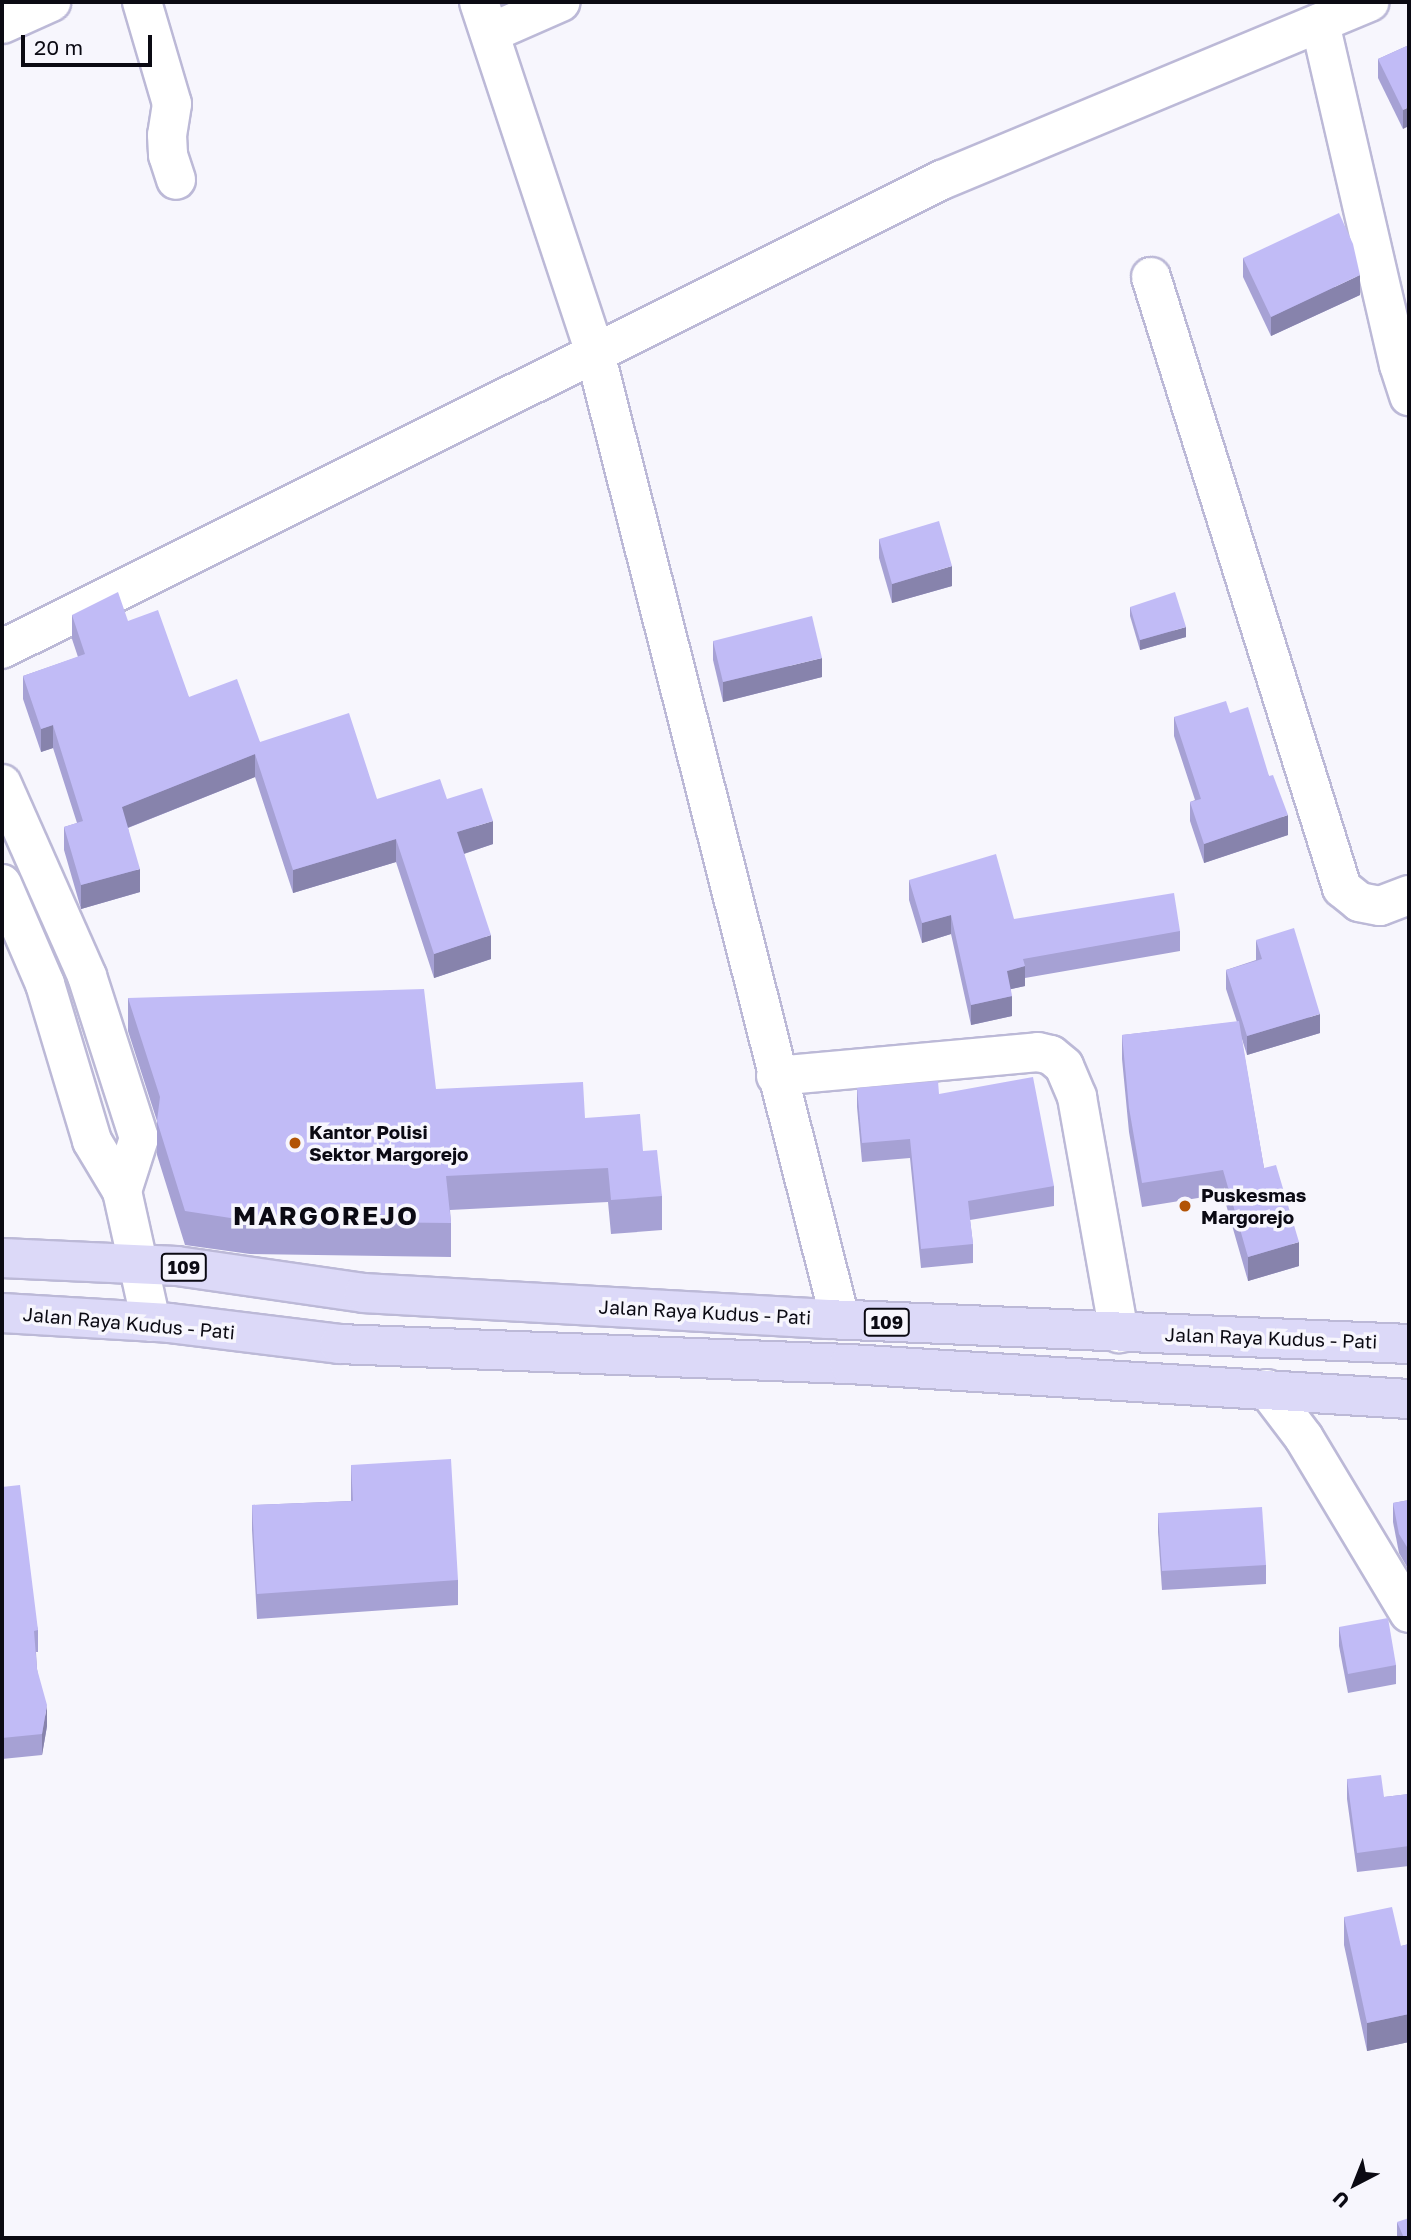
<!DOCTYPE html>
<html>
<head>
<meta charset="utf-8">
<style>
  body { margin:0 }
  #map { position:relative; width:1411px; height:2240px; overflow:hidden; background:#f7f6fd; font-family:"Golos Text",sans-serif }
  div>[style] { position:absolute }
  .roads { filter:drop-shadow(2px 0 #bcb9d7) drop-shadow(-2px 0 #bcb9d7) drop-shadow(0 2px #bcb9d7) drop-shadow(0 -2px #bcb9d7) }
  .minor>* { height:38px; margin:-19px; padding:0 19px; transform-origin:19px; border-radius:19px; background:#fff }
  .major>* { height:38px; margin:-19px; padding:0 19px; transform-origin:19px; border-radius:19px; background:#dcd9f8 }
  .wall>* { inset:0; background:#a6a1d4 }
  .shaded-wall>* { inset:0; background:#8783ac }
  .building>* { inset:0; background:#c1bbf6 }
  .dots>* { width:19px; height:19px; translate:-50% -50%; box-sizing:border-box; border:4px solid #f7f6fd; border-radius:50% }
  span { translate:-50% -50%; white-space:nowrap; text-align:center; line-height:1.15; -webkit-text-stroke:7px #f7f6fd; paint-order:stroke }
  .shield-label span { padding:2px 5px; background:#f7f6fd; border:2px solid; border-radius:5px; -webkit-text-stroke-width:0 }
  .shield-label { font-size:18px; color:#0b0a13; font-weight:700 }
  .poi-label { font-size:19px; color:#0b0a13; font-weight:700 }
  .left { translate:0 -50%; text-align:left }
  .street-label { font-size:19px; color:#0b0a13 }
  .district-label { font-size:26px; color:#0b0a13; font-weight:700; letter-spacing:2px }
  .frame { position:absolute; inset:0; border:4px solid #0b0a13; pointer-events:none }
  .north { position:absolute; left:1320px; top:2149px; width:70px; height:70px; -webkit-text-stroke:5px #f7f6fd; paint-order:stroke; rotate:222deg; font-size:19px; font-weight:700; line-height:28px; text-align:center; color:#0b0a13 }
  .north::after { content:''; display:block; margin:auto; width:24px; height:32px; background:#0b0a13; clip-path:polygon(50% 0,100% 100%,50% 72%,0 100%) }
  .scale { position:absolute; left:21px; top:35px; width:131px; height:32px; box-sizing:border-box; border:4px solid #0b0a13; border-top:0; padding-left:9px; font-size:21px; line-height:24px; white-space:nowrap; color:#0b0a13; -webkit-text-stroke:5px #f7f6fd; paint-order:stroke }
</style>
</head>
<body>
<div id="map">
  <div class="roads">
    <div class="minor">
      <i style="left:142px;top:2px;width:106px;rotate:73.6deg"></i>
      <i style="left:172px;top:104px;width:31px;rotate:99deg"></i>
      <i style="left:167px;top:135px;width:20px;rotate:87deg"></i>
      <i style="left:168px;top:155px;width:26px;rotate:72deg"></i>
      <i style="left:479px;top:2px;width:370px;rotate:71.7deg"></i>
      <i style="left:595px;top:353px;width:997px;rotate:75.77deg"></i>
      <i style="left:1320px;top:23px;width:351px;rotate:77deg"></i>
      <i style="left:1399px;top:365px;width:33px;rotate:72deg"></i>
      <i style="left:2px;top:24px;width:54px;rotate:-24.2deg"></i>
      <i style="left:490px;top:33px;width:77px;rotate:-23.6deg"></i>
      <i style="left:1151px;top:277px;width:640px;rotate:72.64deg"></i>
      <i style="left:1342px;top:888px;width:22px;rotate:39deg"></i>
      <i style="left:1359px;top:902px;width:21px;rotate:11deg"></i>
      <i style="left:1380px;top:906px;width:31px;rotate:-21deg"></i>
      <i style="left:2px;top:649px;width:1051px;rotate:-26.52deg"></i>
      <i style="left:942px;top:180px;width:463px;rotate:-22.6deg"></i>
      <i style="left:2px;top:784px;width:210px;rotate:66.1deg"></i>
      <i style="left:87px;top:976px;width:170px;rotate:72.2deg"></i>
      <i style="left:139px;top:1138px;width:56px;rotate:107.8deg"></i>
      <i style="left:2px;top:884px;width:109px;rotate:66.7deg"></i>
      <i style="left:45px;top:984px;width:164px;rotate:73.3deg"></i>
      <i style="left:92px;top:1141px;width:58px;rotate:59deg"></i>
      <i style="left:122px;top:1191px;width:134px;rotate:77.5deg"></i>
      <i style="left:776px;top:1076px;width:263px;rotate:-5.2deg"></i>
      <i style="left:1038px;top:1052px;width:13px;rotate:13deg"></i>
      <i style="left:1051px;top:1055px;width:17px;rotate:40deg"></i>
      <i style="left:1064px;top:1066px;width:34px;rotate:67deg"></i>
      <i style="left:1077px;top:1097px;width:240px;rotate:79.9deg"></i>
      <i style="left:1267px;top:1389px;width:61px;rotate:52.9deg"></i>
      <i style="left:1304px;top:1438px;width:204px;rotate:59deg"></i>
    </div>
    <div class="major">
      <i style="left:2px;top:1258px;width:175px;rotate:2.6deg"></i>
      <i style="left:177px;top:1266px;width:189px;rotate:8.2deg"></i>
      <i style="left:364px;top:1293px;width:464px;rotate:3.2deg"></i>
      <i style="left:827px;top:1319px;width:583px;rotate:2.46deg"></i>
      <i style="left:2px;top:1313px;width:167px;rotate:3.4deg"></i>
      <i style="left:169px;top:1323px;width:171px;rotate:7deg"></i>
      <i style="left:339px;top:1344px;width:510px;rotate:2.25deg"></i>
      <i style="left:849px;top:1364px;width:561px;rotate:3.58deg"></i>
    </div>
  </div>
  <div class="wall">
    <i style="clip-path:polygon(1409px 45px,1403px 129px,1378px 78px,1378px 59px)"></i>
    <i style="clip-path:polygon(1243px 258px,1360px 295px,1271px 336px,1243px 277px)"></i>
    <i style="clip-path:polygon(879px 539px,952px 586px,892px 603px,879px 558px)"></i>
    <i style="clip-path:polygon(1130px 607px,1186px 637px,1140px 650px,1130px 616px)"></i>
    <i style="clip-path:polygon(72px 615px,128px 621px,189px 697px,260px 742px,377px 799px,447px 799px,493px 844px,464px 854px,491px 959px,434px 978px,396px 862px,293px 893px,255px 777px,128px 828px,140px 892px,81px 909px,64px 850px,64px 827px,77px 823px,53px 748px,41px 752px,23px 699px,23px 676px,78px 657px,72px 639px)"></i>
    <i style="clip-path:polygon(713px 641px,822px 677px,723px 702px,713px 660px)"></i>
    <i style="clip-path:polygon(1230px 713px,1269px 776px,1288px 835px,1204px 863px,1190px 821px,1190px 802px,1195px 800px,1174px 736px,1174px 717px)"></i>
    <i style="clip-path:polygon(909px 880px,1014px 919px,1180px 931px,1180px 951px,1025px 978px,1025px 986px,1011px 989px,1012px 1016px,971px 1025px,951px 934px,922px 943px,909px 900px)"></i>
    <i style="clip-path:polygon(1256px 940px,1320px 1033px,1247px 1055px,1241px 1036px,1264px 1168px,1299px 1266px,1248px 1281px,1223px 1194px,1142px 1207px,1129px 1132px,1122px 1059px,1122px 1035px,1237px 1022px,1226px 989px,1226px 970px,1256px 960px)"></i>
    <i style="clip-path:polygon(128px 998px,436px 1089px,585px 1118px,643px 1151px,662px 1196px,662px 1230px,611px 1234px,608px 1202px,450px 1210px,451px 1223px,451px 1257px,250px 1254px,185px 1245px,157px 1155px,157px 1121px,128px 1031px)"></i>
    <i style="clip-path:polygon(857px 1088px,939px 1094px,1054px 1186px,1054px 1206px,970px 1220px,973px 1244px,973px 1263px,921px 1268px,910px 1158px,862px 1162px,857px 1107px)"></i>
    <i style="clip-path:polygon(351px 1465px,458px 1580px,458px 1605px,257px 1619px,252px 1530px,252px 1505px,351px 1501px)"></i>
    <i style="clip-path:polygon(2px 1487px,38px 1630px,38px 1652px,36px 1652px,37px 1669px,47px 1726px,42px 1755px,2px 1759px)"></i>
    <i style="clip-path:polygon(1409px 1500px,1409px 1566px,1407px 1567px,1399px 1553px,1393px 1522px,1393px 1503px)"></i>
    <i style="clip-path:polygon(1158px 1513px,1266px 1565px,1266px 1584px,1162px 1590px,1158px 1532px)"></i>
    <i style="clip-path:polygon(1339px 1627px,1396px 1665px,1396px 1684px,1348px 1693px,1339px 1646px)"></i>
    <i style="clip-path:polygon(1347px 1779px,1384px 1797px,1409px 1794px,1409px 1866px,1357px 1872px,1347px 1799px)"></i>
    <i style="clip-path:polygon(1344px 1917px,1401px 1946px,1409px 1944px,1409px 2042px,1367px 2051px,1344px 1945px)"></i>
    <i style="clip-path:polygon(1397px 2222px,1409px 2238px,1397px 2238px)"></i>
  </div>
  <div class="shaded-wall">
    <i style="clip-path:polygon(1409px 107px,1409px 126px,1403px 129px,1403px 110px)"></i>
    <i style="clip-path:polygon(1360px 275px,1360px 295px,1271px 336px,1271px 317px)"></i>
    <i style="clip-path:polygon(952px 566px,952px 586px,892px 603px,892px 584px)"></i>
    <i style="clip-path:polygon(1186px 627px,1186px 637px,1140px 650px,1140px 640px)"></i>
    <i style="clip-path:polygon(822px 658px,822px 677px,723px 702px,723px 682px)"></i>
    <i style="clip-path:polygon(53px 725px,53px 748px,41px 752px,41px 729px)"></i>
    <i style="clip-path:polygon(255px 754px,255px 777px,122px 830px,122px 807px)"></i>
    <i style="clip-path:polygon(1288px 815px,1288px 835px,1204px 863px,1204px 844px)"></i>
    <i style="clip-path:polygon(493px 821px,493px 844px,457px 856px,457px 832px)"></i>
    <i style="clip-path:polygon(396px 839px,396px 862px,293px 893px,293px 870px)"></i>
    <i style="clip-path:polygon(140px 869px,140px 892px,81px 909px,81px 885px)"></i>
    <i style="clip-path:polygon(951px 915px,951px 934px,922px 943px,922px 923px)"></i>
    <i style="clip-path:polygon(491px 935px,491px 959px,434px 978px,434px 954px)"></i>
    <i style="clip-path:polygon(1025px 966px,1025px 986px,1007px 990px,1007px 971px)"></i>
    <i style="clip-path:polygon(1012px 996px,1012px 1016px,971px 1025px,971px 1005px)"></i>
    <i style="clip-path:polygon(1320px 1014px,1320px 1033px,1247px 1055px,1247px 1036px)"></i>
    <i style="clip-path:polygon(1299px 1242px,1299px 1266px,1248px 1281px,1248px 1257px)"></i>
    <i style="clip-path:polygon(47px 1705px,47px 1726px,42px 1755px,42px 1734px)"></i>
    <i style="clip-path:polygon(1409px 2014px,1409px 2042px,1367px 2051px,1367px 2023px)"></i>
  </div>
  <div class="building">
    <i style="clip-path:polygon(1409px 45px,1409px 107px,1403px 110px,1378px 59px)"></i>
    <i style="clip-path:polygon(1339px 213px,1353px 244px,1360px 275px,1271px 317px,1243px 258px)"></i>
    <i style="clip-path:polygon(939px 521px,952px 566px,892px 584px,879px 539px)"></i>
    <i style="clip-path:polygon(118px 592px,128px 621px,158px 610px,189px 697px,237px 679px,260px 742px,349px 713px,377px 799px,440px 779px,447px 799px,482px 788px,493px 821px,457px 832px,491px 935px,434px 954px,396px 839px,293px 870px,255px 754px,122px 807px,140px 869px,81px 885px,64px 827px,83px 821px,53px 725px,41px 729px,23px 676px,85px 654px,72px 615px)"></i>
    <i style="clip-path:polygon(1175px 592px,1186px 627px,1140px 640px,1130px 607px)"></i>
    <i style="clip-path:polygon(812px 616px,822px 658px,723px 682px,713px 641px)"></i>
    <i style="clip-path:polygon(1226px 701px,1230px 713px,1248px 707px,1269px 776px,1273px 775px,1288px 815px,1204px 844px,1190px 802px,1201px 799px,1174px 717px)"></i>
    <i style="clip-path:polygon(996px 854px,1014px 919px,1174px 893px,1180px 931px,1023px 959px,1025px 966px,1007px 971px,1012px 996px,971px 1005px,951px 915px,922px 923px,909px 880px)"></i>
    <i style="clip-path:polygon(1294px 928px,1320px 1014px,1247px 1036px,1226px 970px,1262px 959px,1256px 940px)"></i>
    <i style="clip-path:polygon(424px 989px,436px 1089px,583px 1082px,585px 1118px,640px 1114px,643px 1151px,657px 1150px,662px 1196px,611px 1200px,608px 1168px,446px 1176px,451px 1223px,250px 1221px,185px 1211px,157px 1121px,160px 1097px,128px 998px)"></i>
    <i style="clip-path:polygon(1239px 1021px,1264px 1168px,1276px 1165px,1299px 1242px,1248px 1257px,1223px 1170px,1142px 1183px,1129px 1108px,1122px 1035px)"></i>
    <i style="clip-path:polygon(1033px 1077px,1054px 1186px,968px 1201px,973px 1244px,921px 1249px,910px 1139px,862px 1143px,857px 1088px,938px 1081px,939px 1094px)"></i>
    <i style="clip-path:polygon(451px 1459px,458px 1580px,257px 1594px,252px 1505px,353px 1501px,351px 1465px)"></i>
    <i style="clip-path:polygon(20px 1485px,38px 1630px,34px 1631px,37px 1669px,47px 1705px,42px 1734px,2px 1738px,2px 1487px)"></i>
    <i style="clip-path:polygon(1409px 1500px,1409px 1547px,1407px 1547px,1399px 1534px,1393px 1503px)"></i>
    <i style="clip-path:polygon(1262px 1507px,1266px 1565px,1162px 1571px,1158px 1513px)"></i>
    <i style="clip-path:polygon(1388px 1618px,1396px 1665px,1348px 1674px,1339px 1627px)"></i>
    <i style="clip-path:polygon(1381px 1775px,1384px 1797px,1409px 1794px,1409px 1846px,1357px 1853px,1347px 1779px)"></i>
    <i style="clip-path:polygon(1392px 1907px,1401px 1946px,1409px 1944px,1409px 2014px,1367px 2023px,1344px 1917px)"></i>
    <i style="clip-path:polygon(1409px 2218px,1409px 2238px,1404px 2238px,1397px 2222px)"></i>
  </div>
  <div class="dots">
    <i style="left:295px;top:1143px;background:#b25306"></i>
    <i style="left:1185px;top:1206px;background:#b25306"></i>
  </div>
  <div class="shield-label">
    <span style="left:184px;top:1267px">109</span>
    <span style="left:887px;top:1322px">109</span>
  </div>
  <div class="poi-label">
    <span class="left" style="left:309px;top:1143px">Kantor Polisi<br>Sektor Margorejo</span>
    <span class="left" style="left:1201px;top:1206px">Puskesmas<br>Margorejo</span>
  </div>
  <div class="street-label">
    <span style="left:705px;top:1312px;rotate:3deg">Jalan Raya Kudus - Pati</span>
    <span style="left:129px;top:1323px;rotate:5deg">Jalan Raya Kudus - Pati</span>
    <span style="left:1271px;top:1338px;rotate:2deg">Jalan Raya Kudus - Pati</span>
  </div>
  <div class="district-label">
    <span style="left:326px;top:1216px">MARGOREJO</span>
  </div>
  <div class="frame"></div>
  <div class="north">U</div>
  <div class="scale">20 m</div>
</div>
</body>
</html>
